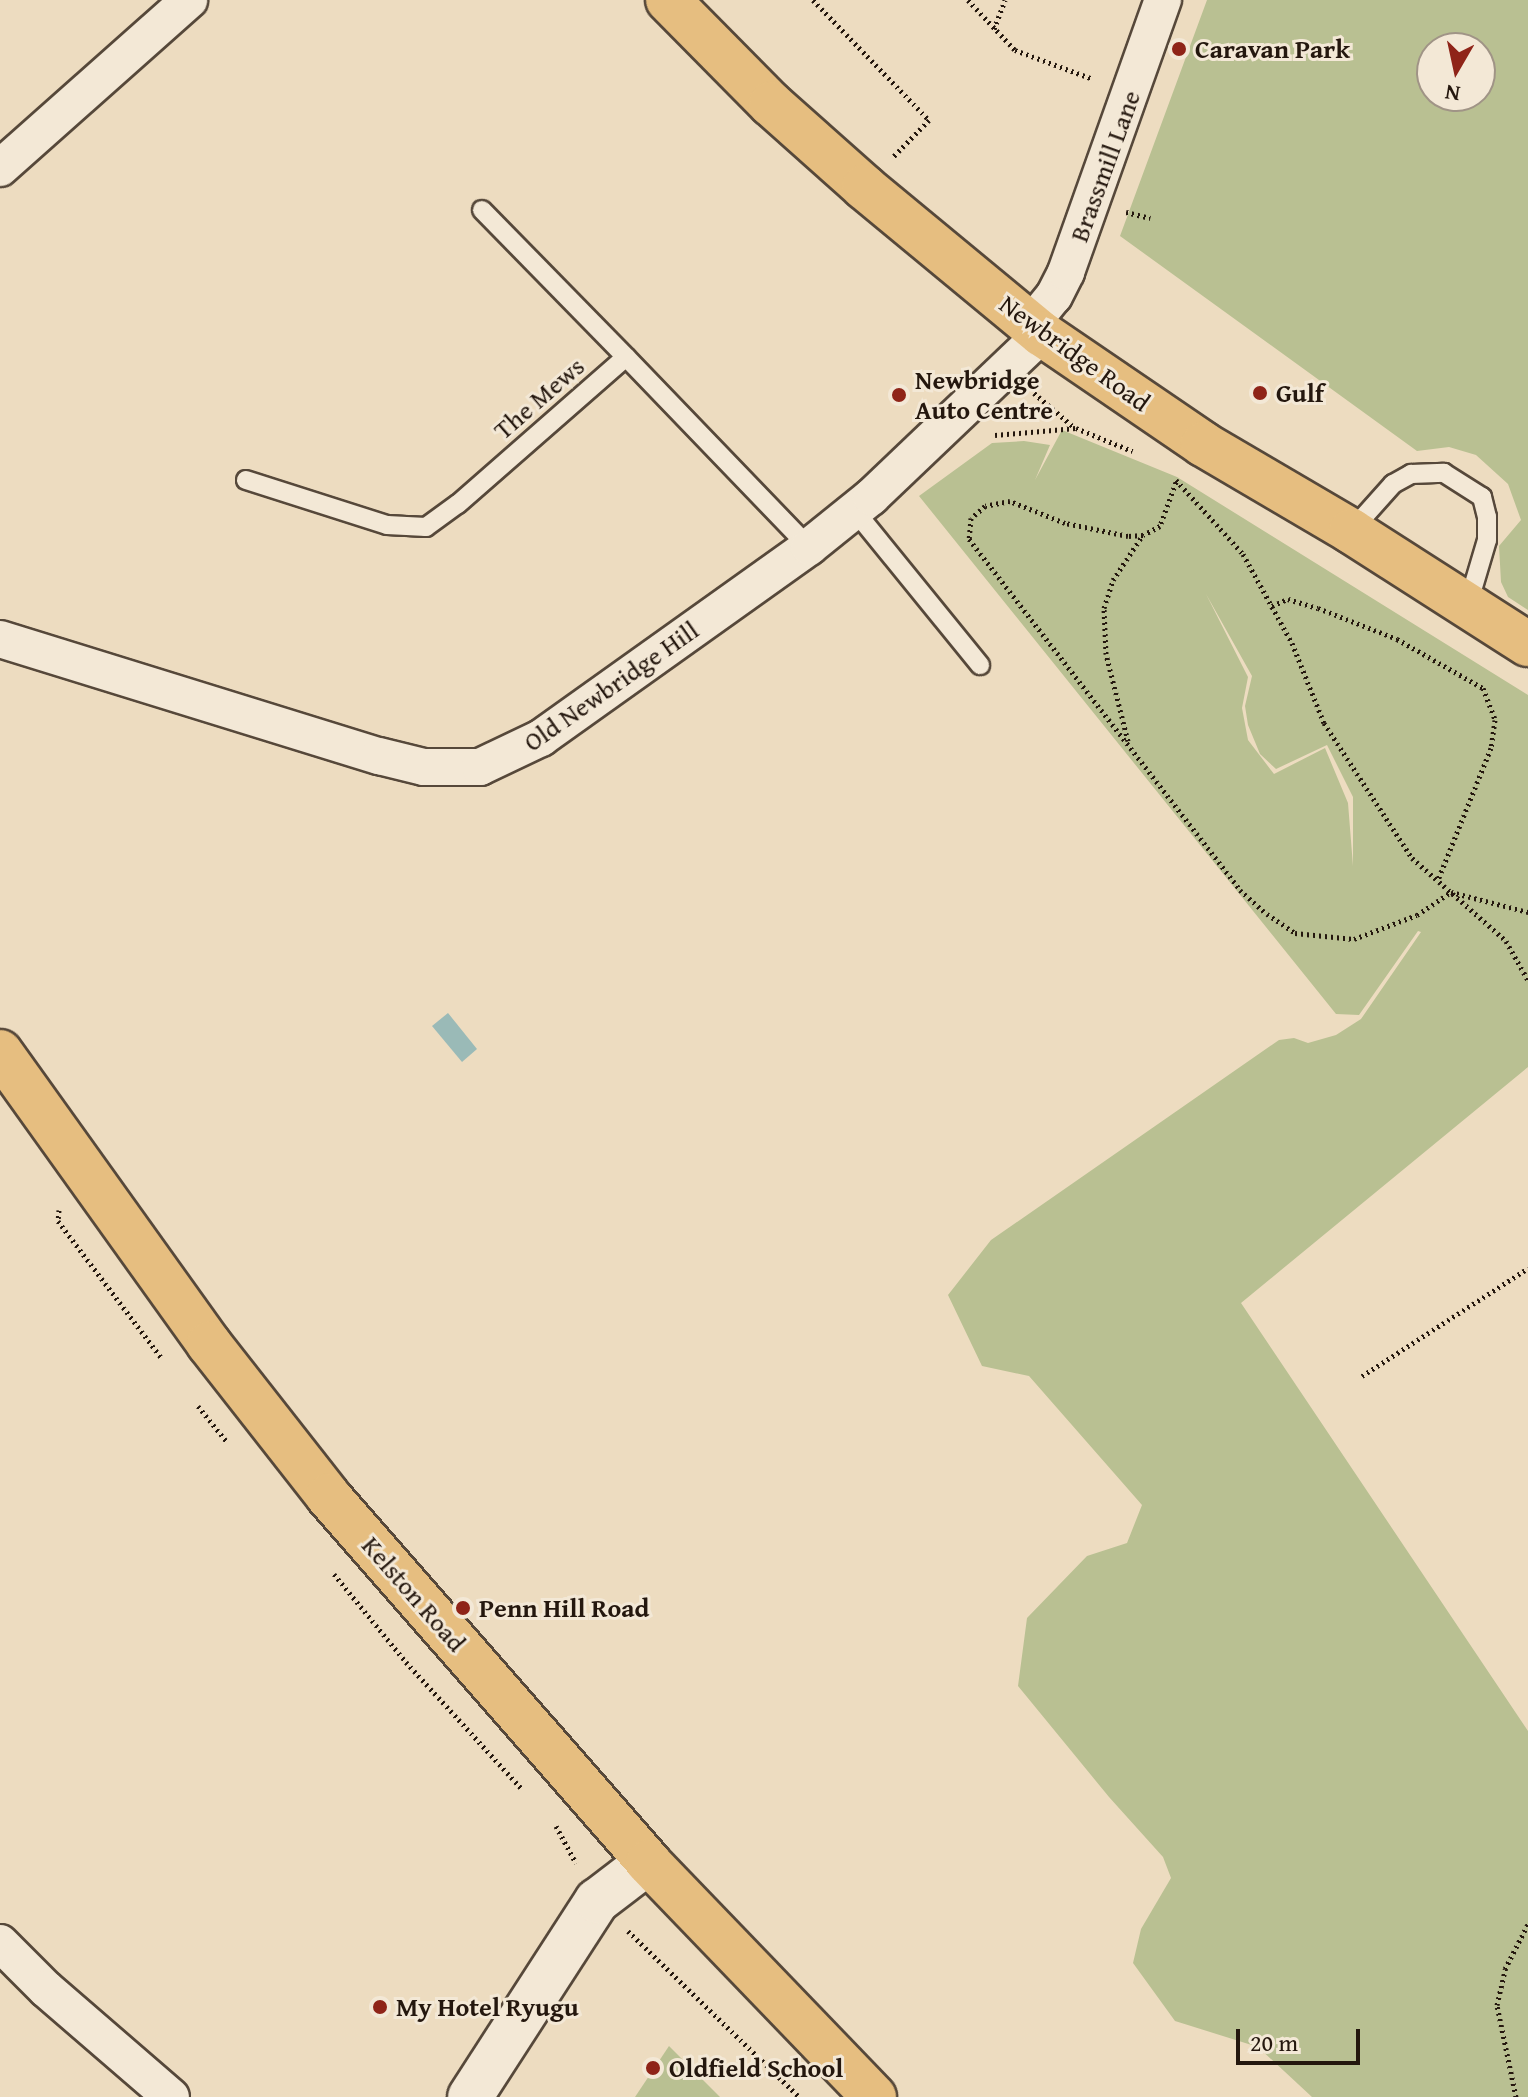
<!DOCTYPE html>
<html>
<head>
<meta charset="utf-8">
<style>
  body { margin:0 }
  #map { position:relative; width:1528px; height:2097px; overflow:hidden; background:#eddcc0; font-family:"Gentium Book Plus",serif }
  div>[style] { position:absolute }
  .green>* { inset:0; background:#b9c092 }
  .water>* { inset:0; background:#9abab7 }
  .path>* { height:5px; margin-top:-2.5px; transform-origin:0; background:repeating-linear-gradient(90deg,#24170e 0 2px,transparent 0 6px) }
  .roads { filter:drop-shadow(2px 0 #56483a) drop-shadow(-2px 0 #56483a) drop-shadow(0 2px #56483a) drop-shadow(0 -2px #56483a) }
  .service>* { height:18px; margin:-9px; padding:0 9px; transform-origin:9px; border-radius:9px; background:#f3e8d6 }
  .minor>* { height:36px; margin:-18px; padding:0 18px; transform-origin:18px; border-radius:18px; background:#f3e8d6 }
  .tertiary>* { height:44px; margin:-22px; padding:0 22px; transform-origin:22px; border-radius:22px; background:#f3e8d6 }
  .primary>* { height:44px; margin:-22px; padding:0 22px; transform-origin:22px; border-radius:22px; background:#e6be80 }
  .dots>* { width:22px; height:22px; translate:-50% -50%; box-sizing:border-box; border:4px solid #f3e8d6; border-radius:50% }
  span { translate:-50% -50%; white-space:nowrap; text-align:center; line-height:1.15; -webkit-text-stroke:6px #f3e8d6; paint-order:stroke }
  .poi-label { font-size:26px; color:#24170e; font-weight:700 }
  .left { translate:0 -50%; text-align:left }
  .street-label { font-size:26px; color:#24170e }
  .north { position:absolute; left:1416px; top:32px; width:80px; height:80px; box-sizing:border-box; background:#f3e8d6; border:2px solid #a09486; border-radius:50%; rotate:189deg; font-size:22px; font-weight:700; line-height:32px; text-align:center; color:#24170e }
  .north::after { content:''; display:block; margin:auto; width:28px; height:36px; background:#8f2418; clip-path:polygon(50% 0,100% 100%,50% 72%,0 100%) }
  .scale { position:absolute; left:1236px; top:2029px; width:124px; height:36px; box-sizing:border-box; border:4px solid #24170e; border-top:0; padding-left:10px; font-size:24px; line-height:28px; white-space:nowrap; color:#24170e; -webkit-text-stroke:6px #f3e8d6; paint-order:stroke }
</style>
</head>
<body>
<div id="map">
  <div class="green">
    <i style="clip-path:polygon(evenodd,1207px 0,1528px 0,1528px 610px,1508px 597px,1501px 582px,1499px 546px,1521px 520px,1508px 484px,1476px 455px,1449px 447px,1417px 451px,1120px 236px,1207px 0,1432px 48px,1480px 48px,1480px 96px,1432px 96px,1432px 48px)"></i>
    <i style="clip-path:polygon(evenodd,1062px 430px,1177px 477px,1528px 695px,1528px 1067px,1241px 1303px,1528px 1731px,1528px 2097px,1312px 2097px,1258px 2047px,1175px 2021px,1133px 1963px,1141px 1929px,1171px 1878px,1163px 1857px,1109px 1797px,1018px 1686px,1027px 1618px,1087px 1556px,1127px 1543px,1142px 1505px,1029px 1376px,982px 1366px,948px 1295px,991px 1240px,1279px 1040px,1294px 1038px,1308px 1043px,1336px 1035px,1361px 1019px,1421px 932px,1418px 931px,1359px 1015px,1336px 1014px,919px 496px,992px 443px,1024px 441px,1050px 445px,1035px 480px,1062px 430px,1206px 594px,1252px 676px,1245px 706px,1248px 725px,1260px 754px,1276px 769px,1327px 745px,1353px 797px,1353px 866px,1348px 803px,1325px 748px,1274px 774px,1248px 740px,1242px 708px,1248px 677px,1206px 594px)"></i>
    <i style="clip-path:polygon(669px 2046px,720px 2097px,635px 2097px)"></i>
  </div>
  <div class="water">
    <i style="clip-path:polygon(448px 1013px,477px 1049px,462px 1062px,432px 1026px)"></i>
  </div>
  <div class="path">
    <i style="left:813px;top:0;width:167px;rotate:46deg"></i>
    <i style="left:929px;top:120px;width:52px;rotate:134.2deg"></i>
    <i style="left:968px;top:0;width:69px;rotate:46.8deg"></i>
    <i style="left:1015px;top:50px;width:83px;rotate:20.4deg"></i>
    <i style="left:994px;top:29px;width:31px;rotate:-69deg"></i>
    <i style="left:1126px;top:212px;width:25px;rotate:14deg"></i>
    <i style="left:1034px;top:393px;width:54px;rotate:40.5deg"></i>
    <i style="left:995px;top:435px;width:81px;rotate:-4.9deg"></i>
    <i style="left:1076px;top:428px;width:61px;rotate:22.3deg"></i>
    <i style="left:1176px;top:480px;width:100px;rotate:47.8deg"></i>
    <i style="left:1243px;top:554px;width:102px;rotate:61.2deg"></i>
    <i style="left:1292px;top:643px;width:86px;rotate:68.2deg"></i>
    <i style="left:1324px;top:723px;width:161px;rotate:56.9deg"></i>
    <i style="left:1412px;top:858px;width:125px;rotate:41.4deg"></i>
    <i style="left:1506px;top:941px;width:45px;rotate:60.6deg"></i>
    <i style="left:1176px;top:482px;width:47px;rotate:110deg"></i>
    <i style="left:1160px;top:526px;width:19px;rotate:152deg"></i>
    <i style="left:1143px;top:535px;width:15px;rotate:176deg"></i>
    <i style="left:1128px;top:536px;width:64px;rotate:-168.3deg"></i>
    <i style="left:1065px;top:523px;width:59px;rotate:-158.2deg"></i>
    <i style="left:1010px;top:501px;width:25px;rotate:169deg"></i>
    <i style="left:985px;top:506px;width:18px;rotate:139deg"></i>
    <i style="left:971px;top:518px;width:21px;rotate:95deg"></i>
    <i style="left:969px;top:539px;width:443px;rotate:52.3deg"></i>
    <i style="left:1240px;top:890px;width:36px;rotate:42deg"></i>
    <i style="left:1267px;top:914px;width:34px;rotate:34deg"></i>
    <i style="left:1295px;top:933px;width:59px;rotate:5.8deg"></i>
    <i style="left:1354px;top:939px;width:67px;rotate:-20.9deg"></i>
    <i style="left:1417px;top:915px;width:41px;rotate:-34.1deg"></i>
    <i style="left:1451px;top:892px;width:80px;rotate:14.6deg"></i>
    <i style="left:1272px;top:606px;width:17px;rotate:-24deg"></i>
    <i style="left:1288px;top:599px;width:31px;rotate:17deg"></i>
    <i style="left:1318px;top:608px;width:85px;rotate:21.4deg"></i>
    <i style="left:1397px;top:639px;width:99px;rotate:29.7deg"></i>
    <i style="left:1483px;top:688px;width:34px;rotate:69deg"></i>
    <i style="left:1495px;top:720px;width:28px;rotate:98deg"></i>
    <i style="left:1491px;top:748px;width:142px;rotate:111.9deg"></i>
    <i style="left:1128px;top:741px;width:90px;rotate:-104.2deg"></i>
    <i style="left:1106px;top:654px;width:46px;rotate:-92.5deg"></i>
    <i style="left:1104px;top:608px;width:29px;rotate:-72deg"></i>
    <i style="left:1113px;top:580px;width:53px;rotate:-56.6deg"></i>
    <i style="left:59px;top:1210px;width:11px;rotate:95deg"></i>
    <i style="left:58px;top:1221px;width:171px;rotate:52.9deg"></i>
    <i style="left:1362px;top:1376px;width:198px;rotate:-33deg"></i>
    <i style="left:198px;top:1406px;width:46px;rotate:51.1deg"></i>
    <i style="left:334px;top:1574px;width:114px;rotate:50.7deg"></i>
    <i style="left:406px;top:1662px;width:172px;rotate:47.6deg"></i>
    <i style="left:556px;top:1826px;width:42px;rotate:61.6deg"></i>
    <i style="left:628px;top:1931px;width:238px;rotate:44.1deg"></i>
    <i style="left:1516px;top:2097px;width:94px;rotate:-101.7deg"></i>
    <i style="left:1497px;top:2005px;width:37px;rotate:-77deg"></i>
    <i style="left:1505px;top:1969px;width:51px;rotate:-62.9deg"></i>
  </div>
  <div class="roads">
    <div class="service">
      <i style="left:482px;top:210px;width:206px;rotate:45.6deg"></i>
      <i style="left:246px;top:480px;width:148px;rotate:17.7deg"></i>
      <i style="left:387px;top:525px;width:39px;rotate:3deg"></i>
      <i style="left:426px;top:527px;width:39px;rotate:-36deg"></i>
      <i style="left:458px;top:504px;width:223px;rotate:-41.2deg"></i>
      <i style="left:626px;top:357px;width:264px;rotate:46.1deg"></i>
      <i style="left:854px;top:510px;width:200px;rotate:50.9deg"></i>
      <i style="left:1351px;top:531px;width:63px;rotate:-48.2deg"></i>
      <i style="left:1393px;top:484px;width:21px;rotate:-29deg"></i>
      <i style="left:1411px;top:474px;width:33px;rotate:-2deg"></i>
      <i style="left:1444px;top:473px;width:45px;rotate:32.3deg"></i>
      <i style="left:1482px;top:497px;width:21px;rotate:76deg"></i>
      <i style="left:1487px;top:517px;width:23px;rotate:90deg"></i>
      <i style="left:1487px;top:540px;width:67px;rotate:106.5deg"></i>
    </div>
    <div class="minor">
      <i style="left:0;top:168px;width:253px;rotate:-41.6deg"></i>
      <i style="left:1031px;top:324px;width:36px;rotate:-51deg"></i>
      <i style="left:1054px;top:296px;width:27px;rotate:-63deg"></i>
      <i style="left:1066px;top:272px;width:289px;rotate:-70.4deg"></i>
      <i style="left:0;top:639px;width:397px;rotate:17.2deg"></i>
      <i style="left:379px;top:756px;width:46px;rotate:13.7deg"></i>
      <i style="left:424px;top:767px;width:56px"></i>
      <i style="left:480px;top:767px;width:68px;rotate:-25.4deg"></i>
      <i style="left:541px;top:738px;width:329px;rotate:-35.5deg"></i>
      <i style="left:809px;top:547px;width:80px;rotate:-38.9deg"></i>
      <i style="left:871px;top:497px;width:236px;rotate:-43.6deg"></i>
      <i style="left:0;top:1943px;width:65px;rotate:45deg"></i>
      <i style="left:46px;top:1989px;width:165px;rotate:40.8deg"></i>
    </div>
    <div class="tertiary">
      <i style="left:470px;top:2097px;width:234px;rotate:-57.1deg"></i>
      <i style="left:597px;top:1901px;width:64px;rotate:-37.4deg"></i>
    </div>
    <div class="primary">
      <i style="left:668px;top:0;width:146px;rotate:45.3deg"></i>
      <i style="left:771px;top:104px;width:125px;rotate:41.7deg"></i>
      <i style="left:864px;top:187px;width:231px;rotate:39.6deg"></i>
      <i style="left:1042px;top:334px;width:195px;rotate:34.3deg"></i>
      <i style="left:1203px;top:444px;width:172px;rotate:30.4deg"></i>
      <i style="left:1351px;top:531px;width:210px;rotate:32.6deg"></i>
      <i style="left:0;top:1052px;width:359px;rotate:54.4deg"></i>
      <i style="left:209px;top:1344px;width:193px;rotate:51.9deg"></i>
      <i style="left:328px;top:1496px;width:486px;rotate:48.8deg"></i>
      <i style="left:648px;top:1862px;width:326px;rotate:46.1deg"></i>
    </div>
  </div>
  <div class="dots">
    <i style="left:1179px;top:49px;background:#8f2418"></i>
    <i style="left:1260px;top:393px;background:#8f2418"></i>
    <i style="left:899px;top:395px;background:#8f2418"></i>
    <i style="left:463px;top:1608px;background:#8f2418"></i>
    <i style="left:380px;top:2007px;background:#8f2418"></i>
    <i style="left:653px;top:2068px;background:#8f2418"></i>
  </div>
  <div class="poi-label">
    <span class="left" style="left:1195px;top:49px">Caravan Park</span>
    <span class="left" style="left:915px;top:395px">Newbridge<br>Auto Centre</span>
    <span class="left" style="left:1276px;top:393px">Gulf</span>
    <span class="left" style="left:479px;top:1608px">Penn Hill Road</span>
    <span class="left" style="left:396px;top:2007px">My Hotel Ryugu</span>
    <span class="left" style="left:669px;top:2068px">Oldfield School</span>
  </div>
  <div class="street-label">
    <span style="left:1105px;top:166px;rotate:-70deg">Brassmill Lane</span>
    <span style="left:1075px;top:353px;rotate:36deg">Newbridge Road</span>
    <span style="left:539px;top:398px;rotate:-41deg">The Mews</span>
    <span style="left:611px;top:686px;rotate:-35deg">Old Newbridge Hill</span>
    <span style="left:414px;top:1594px;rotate:49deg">Kelston Road</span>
  </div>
  <div class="north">N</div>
  <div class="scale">20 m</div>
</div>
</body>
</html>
